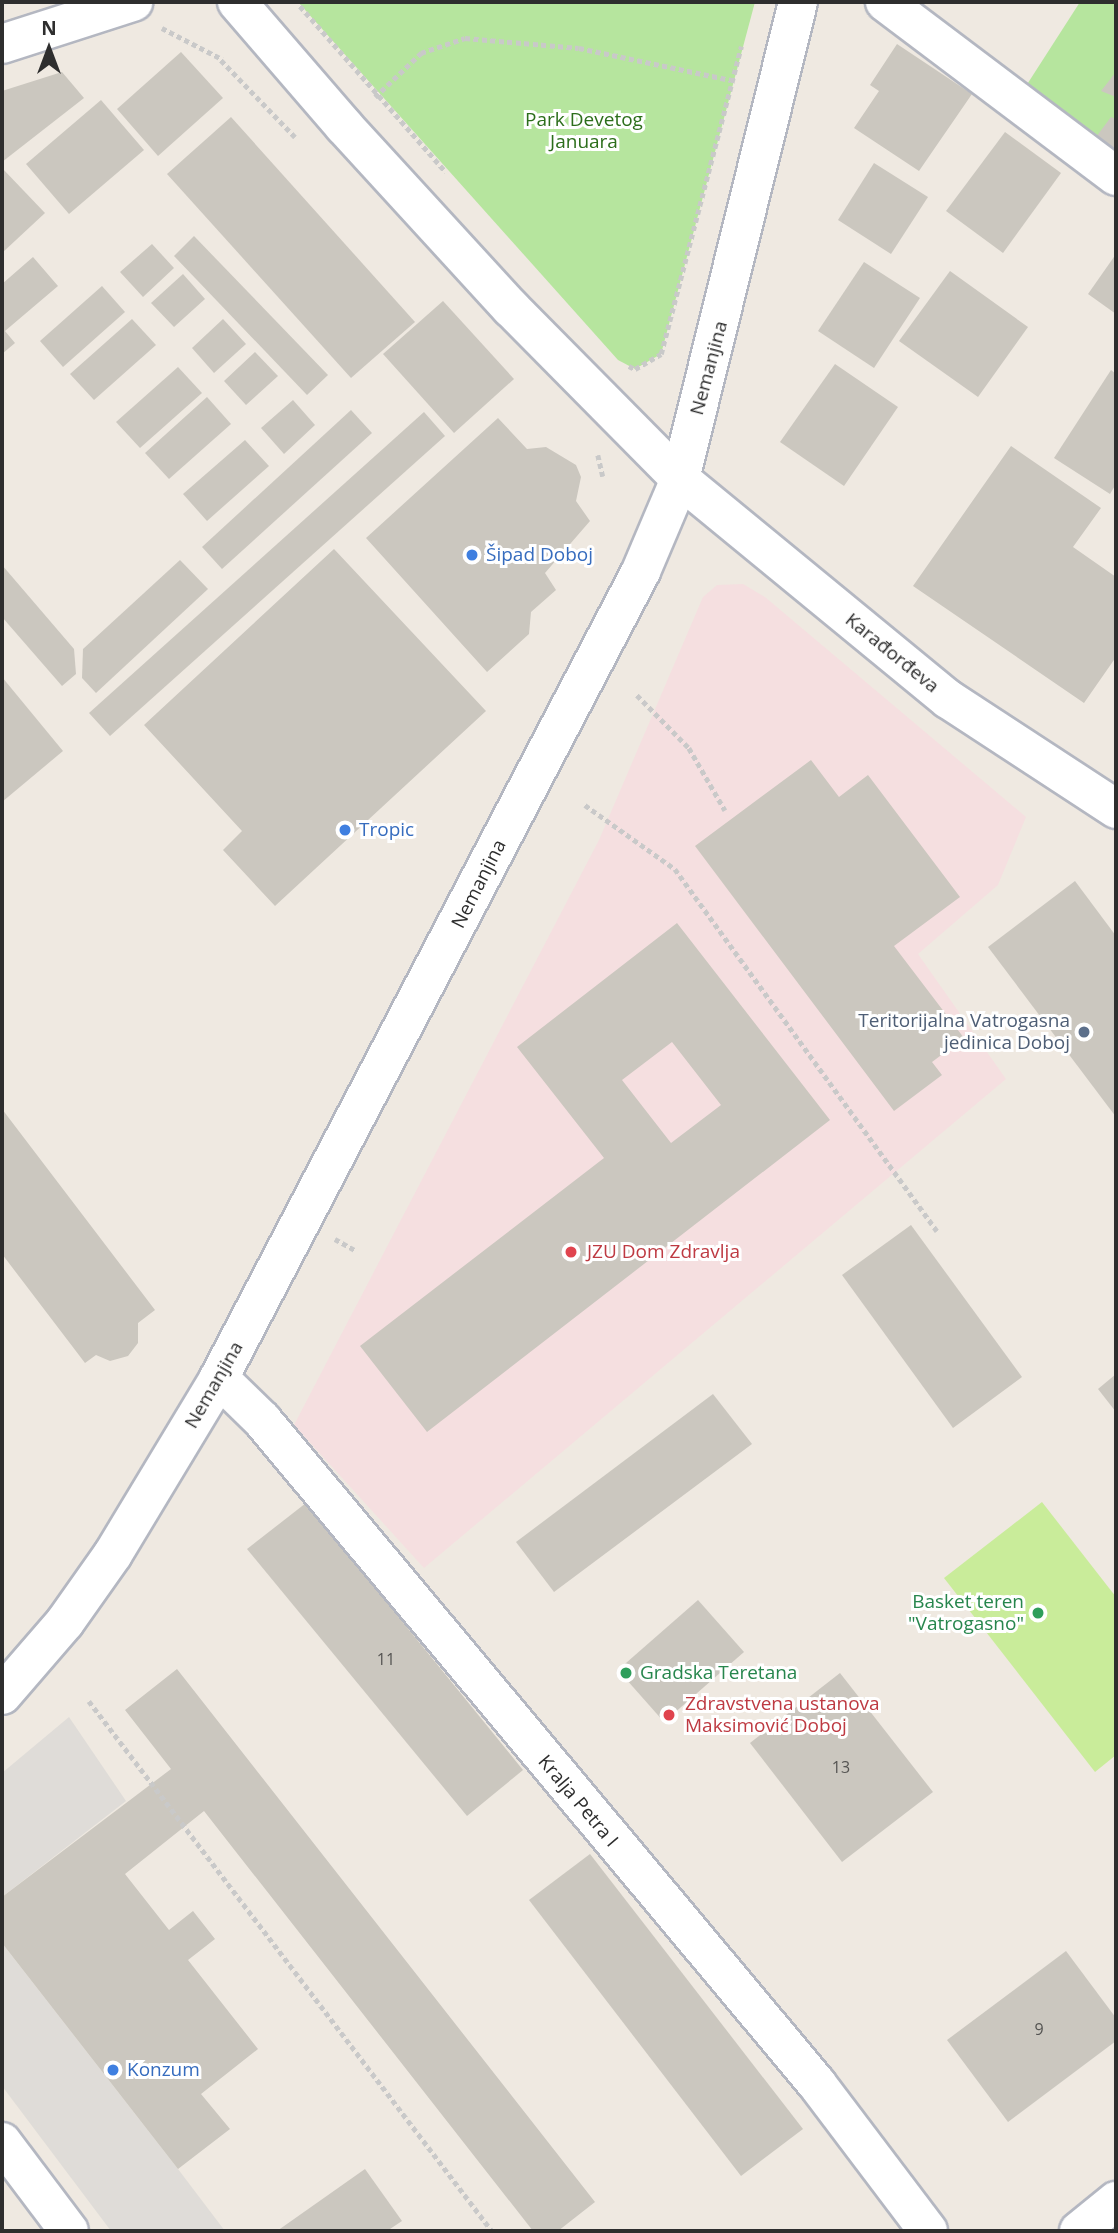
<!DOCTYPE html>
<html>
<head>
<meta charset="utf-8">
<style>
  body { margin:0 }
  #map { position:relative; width:1118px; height:2233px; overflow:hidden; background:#efe9e1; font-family:"Open Sans",sans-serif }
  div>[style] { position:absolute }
  .medical>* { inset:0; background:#f5dfe0 }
  .green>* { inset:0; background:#b6e59e }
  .pitch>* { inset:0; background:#c9ec9a }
  .plaza>* { inset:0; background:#dfdcd8 }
  .building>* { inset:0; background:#cbc7bf }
  .path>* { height:4.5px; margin-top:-2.25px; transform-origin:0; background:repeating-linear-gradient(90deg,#c9c9c9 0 5px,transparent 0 8.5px) }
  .roads { filter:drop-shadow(2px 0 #b4b7c1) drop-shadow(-2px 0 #b4b7c1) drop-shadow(0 2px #b4b7c1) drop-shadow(0 -2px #b4b7c1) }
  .minor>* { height:38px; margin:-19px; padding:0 19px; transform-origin:19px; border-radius:19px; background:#fff }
  .dots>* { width:19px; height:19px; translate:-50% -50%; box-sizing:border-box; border:4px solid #fff; border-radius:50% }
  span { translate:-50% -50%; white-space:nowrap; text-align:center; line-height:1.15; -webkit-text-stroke:6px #fff; paint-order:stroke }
  .number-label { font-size:16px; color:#555452 }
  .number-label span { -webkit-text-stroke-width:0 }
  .park-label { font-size:19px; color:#2c6e1b }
  .street-label { font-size:19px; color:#2e2e2e }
  .shop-label { font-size:19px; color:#366cbe }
  .left { translate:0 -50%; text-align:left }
  .service-label { font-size:19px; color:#4e5e75 }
  .right { translate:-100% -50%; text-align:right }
  .health-label { font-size:19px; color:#be3a42 }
  .leisure-label { font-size:19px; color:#27864d }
  .frame { position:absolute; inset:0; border:4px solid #2e2e2e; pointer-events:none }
  .north { position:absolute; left:14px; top:14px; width:70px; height:70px; -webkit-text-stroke:5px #fff; paint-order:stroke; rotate:0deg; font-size:19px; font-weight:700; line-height:28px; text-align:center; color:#2e2e2e }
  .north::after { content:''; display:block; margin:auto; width:24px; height:32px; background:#2e2e2e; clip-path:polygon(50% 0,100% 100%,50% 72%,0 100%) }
</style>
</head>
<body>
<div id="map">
  <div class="medical">
    <i style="clip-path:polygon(743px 584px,765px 597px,1026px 817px,998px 885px,918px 954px,1006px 1079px,424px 1568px,294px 1425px,599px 840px,703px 597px,717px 585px)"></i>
  </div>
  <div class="green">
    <i style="clip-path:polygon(298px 2px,755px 2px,661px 354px,635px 369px,618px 360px)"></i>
    <i style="clip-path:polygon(1080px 2px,1116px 2px,1116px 148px,1026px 86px)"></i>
  </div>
  <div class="pitch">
    <i style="clip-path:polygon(1042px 1502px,1116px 1597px,1116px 1755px,1095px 1772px,944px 1578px)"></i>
  </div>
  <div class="plaza">
    <i style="clip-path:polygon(69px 1717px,126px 1801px,2px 1897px,2px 1773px)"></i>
    <i style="clip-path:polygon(2px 1943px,178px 2169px,225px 2231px,111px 2231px,2px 2086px)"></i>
  </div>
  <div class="building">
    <i style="clip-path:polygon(897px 44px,972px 94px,919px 171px,854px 128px,879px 91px,870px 85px)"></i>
    <i style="clip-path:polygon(181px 52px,223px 98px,158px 156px,117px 109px)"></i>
    <i style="clip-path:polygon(62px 72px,84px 98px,2px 162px,2px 91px)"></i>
    <i style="clip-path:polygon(1116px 72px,1116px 97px,1101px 91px)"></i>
    <i style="clip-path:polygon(101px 100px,144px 150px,69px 214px,26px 164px)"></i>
    <i style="clip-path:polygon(231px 117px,415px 322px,351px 378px,167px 174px)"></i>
    <i style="clip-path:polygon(1111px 117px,1116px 119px,1116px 149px,1096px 137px)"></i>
    <i style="clip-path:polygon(1005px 132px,1061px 173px,1003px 253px,946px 211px)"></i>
    <i style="clip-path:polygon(874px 163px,928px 197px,891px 254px,838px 220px)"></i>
    <i style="clip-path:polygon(2px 168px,45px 213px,2px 253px)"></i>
    <i style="clip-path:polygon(194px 236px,328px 375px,307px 395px,174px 256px)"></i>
    <i style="clip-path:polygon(152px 244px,174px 268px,143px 297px,120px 272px)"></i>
    <i style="clip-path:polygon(1116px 254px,1116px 314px,1088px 294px)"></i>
    <i style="clip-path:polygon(33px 257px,58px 286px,5px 331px,15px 343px,2px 354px,2px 284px)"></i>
    <i style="clip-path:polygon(864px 262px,920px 298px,874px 368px,818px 331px)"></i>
    <i style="clip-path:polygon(950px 271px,1028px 327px,978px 397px,899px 341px)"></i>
    <i style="clip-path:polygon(183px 274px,205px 299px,174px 327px,151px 303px)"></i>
    <i style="clip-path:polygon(102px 286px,125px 312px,63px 367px,40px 341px)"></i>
    <i style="clip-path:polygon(443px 301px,514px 379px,454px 433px,383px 354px)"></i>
    <i style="clip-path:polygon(132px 319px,156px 345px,94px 400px,70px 374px)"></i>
    <i style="clip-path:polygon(223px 319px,246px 344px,214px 373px,192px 348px)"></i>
    <i style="clip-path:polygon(255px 352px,278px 376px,246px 405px,224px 381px)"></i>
    <i style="clip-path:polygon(835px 364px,898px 407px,844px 486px,780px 442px)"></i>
    <i style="clip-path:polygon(178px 367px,202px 393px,140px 448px,116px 422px)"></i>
    <i style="clip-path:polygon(1111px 370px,1116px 374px,1116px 484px,1110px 494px,1054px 458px)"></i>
    <i style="clip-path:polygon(207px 397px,231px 424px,169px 479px,145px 453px)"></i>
    <i style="clip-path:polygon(293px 400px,315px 425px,284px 454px,261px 428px)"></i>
    <i style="clip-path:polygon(351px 410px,372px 433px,222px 569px,202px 547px)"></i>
    <i style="clip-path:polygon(424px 412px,445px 436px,110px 736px,89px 713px)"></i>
    <i style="clip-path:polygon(498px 418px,527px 449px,546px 447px,576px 465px,581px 477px,576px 501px,590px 521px,545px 573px,556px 590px,531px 612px,529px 634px,487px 672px,366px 538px)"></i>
    <i style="clip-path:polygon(245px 440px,269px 466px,207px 521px,183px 494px)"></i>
    <i style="clip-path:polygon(1011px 446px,1101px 508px,1073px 547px,1116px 577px,1116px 657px,1084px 703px,913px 586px)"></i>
    <i style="clip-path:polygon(334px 549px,486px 711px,275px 906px,223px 850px,242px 831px,144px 725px)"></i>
    <i style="clip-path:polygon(180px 560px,208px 589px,96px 693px,82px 678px,83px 649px)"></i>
    <i style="clip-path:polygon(2px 565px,74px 649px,76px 674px,62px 686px,2px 617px)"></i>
    <i style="clip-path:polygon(2px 677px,63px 751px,2px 802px)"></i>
    <i style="clip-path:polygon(811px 760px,839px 797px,868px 775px,960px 897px,894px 946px,964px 1038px,932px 1062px,942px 1075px,894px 1111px,695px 846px)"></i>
    <i style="clip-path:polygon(1075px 881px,1116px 936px,1116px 1117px,988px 947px)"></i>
    <i style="clip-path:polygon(evenodd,677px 923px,830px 1120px,427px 1432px,360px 1346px,604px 1158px,517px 1047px,677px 923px,672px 1042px,721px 1105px,671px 1143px,622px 1080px,672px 1042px)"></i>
    <i style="clip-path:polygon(2px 1109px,155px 1310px,138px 1323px,138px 1343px,128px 1356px,110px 1361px,96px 1355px,85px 1363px,2px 1254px)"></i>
    <i style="clip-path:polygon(911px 1225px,1022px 1377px,953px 1428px,842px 1275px)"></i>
    <i style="clip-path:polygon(1116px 1374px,1116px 1412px,1098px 1389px)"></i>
    <i style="clip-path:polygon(713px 1394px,752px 1444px,554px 1592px,516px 1542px)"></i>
    <i style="clip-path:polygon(306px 1503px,523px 1770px,467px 1816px,247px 1549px)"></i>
    <i style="clip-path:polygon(698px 1600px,744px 1652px,664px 1722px,618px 1670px)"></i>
    <i style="clip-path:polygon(177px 1669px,595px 2202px,558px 2231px,533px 2231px,204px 1811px,125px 1874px,169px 1930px,193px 1911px,215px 1939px,188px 1960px,258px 2049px,201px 2094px,230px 2129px,178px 2169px,2px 1943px,2px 1897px,171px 1769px,125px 1710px)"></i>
    <i style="clip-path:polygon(840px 1673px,933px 1792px,842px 1862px,750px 1743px)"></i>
    <i style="clip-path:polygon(590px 1854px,803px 2129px,741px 2176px,529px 1900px)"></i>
    <i style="clip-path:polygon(1066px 1951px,1116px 2018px,1116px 2041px,1008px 2122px,947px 2040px)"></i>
    <i style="clip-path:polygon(365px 2169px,402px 2221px,387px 2231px,277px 2231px)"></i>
  </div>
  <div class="path">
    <i style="left:300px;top:6px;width:221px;rotate:48.7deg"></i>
    <i style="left:162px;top:28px;width:68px;rotate:27.3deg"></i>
    <i style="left:221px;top:60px;width:107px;rotate:46.1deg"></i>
    <i style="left:375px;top:97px;width:64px;rotate:-43.7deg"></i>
    <i style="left:421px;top:53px;width:46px;rotate:-18.8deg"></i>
    <i style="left:465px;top:38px;width:114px;rotate:5deg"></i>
    <i style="left:579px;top:48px;width:155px;rotate:11.9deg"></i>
    <i style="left:629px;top:366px;width:7px;rotate:27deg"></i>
    <i style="left:635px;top:369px;width:30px;rotate:-30deg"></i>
    <i style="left:661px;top:354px;width:318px;rotate:-75.4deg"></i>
    <i style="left:598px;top:455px;width:22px;rotate:77deg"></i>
    <i style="left:637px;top:695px;width:74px;rotate:45.5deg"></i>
    <i style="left:689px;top:748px;width:72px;rotate:59.9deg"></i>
    <i style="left:585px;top:805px;width:110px;rotate:35.4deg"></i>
    <i style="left:675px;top:869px;width:447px;rotate:54.1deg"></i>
    <i style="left:335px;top:1239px;width:25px;rotate:29deg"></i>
    <i style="left:89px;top:1701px;width:666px;rotate:52.75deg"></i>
  </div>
  <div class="roads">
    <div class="minor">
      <i style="left:237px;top:2px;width:164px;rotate:49.2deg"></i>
      <i style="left:344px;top:126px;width:247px;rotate:47.5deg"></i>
      <i style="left:511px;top:308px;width:240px;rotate:45.3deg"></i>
      <i style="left:680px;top:479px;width:347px;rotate:39.4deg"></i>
      <i style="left:948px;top:699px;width:201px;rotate:33.2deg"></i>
      <i style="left:885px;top:2px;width:289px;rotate:37deg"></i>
      <i style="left:2px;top:44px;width:138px;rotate:-17.8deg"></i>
      <i style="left:219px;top:1378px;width:60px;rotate:44.3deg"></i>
      <i style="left:262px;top:1420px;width:865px;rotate:50.11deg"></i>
      <i style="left:817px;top:2084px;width:184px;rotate:52.9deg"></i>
      <i style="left:2px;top:1695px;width:96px;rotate:-49.2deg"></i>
      <i style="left:65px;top:1622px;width:83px;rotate:-54.8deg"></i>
      <i style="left:113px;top:1554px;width:205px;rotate:-58.9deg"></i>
      <i style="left:219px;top:1378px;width:911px;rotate:-62.39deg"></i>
      <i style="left:641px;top:571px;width:100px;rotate:-67deg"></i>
      <i style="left:680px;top:479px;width:491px;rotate:-76.1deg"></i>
      <i style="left:2px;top:2142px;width:111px;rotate:53deg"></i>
      <i style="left:1079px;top:2231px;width:48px;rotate:-39deg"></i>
    </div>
  </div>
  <div class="dots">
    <i style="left:472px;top:555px;background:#3f7fe0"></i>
    <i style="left:345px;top:830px;background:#3f7fe0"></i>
    <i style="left:1084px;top:1032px;background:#5c6f8a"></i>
    <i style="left:571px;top:1252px;background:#e0444e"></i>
    <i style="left:1038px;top:1613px;background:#2e9e5b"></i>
    <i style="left:626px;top:1673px;background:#2e9e5b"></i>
    <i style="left:669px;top:1715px;background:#e0444e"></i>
    <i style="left:113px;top:2070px;background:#3f7fe0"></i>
  </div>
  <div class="number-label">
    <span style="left:386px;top:1659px">11</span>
    <span style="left:841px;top:1767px">13</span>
    <span style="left:1039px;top:2029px">9</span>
  </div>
  <div class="park-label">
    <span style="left:584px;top:131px">Park Devetog<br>Januara</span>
  </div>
  <div class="street-label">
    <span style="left:709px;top:368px;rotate:-75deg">Nemanjina</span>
    <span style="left:892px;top:653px;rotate:39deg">Karađorđeva</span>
    <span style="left:479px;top:884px;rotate:-63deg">Nemanjina</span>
    <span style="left:214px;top:1385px;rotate:-60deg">Nemanjina</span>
    <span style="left:578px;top:1801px;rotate:50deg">Kralja Petra I</span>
  </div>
  <div class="shop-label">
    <span class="left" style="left:486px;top:555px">Šipad Doboj</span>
    <span class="left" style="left:359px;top:830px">Tropic</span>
    <span class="left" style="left:127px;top:2070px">Konzum</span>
  </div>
  <div class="service-label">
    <span class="right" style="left:1070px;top:1032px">Teritorijalna Vatrogasna<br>jedinica Doboj</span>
  </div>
  <div class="health-label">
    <span class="left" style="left:587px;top:1252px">JZU Dom Zdravlja</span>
    <span class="left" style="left:685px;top:1715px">Zdravstvena ustanova<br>Maksimović Doboj</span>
  </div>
  <div class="leisure-label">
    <span class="right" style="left:1024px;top:1613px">Basket teren<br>"Vatrogasno"</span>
    <span class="left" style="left:640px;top:1673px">Gradska Teretana</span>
  </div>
  <div class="frame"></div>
  <div class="north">N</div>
</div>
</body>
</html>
